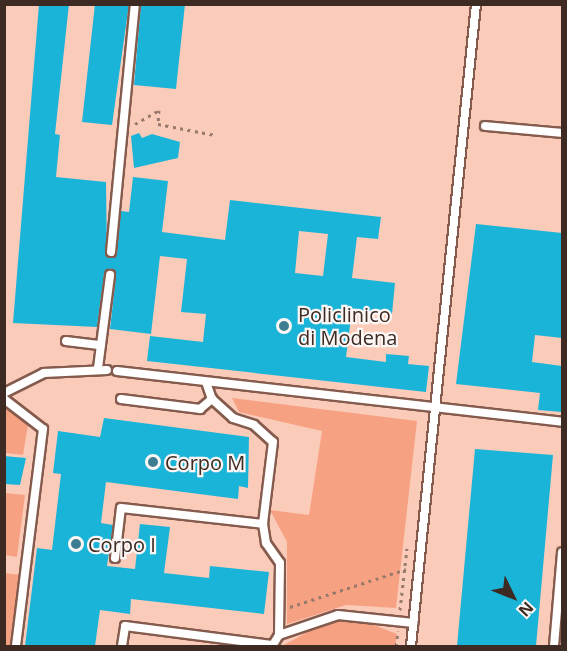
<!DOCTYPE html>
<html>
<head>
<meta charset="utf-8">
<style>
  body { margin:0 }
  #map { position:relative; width:567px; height:651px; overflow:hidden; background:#fbcbba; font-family:"Open Sans",sans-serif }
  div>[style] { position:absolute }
  .green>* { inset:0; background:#f7a183 }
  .building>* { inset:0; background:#1bb4d9 }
  .path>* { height:3px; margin-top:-1.5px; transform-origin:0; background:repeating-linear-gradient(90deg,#9a796d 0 3px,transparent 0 7.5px) }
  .roads { filter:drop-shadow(2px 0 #845b4c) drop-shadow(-2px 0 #845b4c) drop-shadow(0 2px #845b4c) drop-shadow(0 -2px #845b4c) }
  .lane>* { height:8px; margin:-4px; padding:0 4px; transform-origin:4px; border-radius:4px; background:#fff }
  .dots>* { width:16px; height:16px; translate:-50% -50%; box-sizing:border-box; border:3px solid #fcf7f5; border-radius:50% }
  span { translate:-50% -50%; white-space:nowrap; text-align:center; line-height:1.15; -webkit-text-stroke:4.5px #fcf7f5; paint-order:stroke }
  .poi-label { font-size:20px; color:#3c2a23 }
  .left { translate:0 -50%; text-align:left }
  .frame { position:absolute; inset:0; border:6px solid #3c2a23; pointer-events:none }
  .north { position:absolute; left:483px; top:567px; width:60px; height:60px; -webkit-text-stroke:4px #fcf7f5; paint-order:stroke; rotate:133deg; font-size:16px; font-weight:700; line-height:24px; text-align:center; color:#3c2a23 }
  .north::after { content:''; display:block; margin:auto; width:21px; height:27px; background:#3c2a23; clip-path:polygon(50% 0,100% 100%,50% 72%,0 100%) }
</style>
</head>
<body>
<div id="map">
  <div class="green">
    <i style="clip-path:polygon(232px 398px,417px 421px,396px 608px,346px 605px,287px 624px,287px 542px,270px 510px,309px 515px,322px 431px,239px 412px)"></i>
    <i style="clip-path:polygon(4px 406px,28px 425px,23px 455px,5px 453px)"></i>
    <i style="clip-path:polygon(5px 493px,25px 495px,17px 557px,5px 555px)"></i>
    <i style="clip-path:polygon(5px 573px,20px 575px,12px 646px,5px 646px)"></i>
    <i style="clip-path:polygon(328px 621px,366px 622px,397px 634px,395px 646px,282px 646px)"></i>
  </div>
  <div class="building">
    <i style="clip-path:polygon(evenodd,39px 4px,69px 4px,55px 134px,60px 135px,56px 177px,106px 182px,107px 257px,117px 253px,121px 211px,129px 212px,133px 177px,168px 181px,162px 232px,225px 240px,230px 200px,381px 217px,378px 239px,357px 237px,352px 278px,395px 283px,392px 314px,352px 310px,346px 357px,386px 362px,386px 354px,409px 356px,408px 364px,429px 366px,426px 392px,147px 361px,150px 336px,203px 342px,206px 314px,181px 312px,187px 259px,160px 256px,151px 334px,110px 329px,116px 276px,110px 269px,104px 274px,97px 327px,13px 323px,39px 4px,299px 231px,328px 234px,323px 276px,295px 273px,299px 231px)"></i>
    <i style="clip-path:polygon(95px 4px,129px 4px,112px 125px,82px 122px)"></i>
    <i style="clip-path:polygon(141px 4px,185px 4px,176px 89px,134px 85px)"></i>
    <i style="clip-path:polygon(139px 133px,142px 138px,152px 134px,180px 142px,178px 158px,134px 168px,131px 136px)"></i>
    <i style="clip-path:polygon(476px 224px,562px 233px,562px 338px,535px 335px,532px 362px,562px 366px,562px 412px,538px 410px,540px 393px,456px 384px)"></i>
    <i style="clip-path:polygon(104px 418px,249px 437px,248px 488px,239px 486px,238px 499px,106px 482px,101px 523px,113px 525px,107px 566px,135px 569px,140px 524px,170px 527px,164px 573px,209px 578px,210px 566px,269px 572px,264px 614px,131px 599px,130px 614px,100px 610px,95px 646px,25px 646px,37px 548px,52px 550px,61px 474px,53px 473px,58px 431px,100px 437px)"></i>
    <i style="clip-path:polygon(475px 449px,553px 455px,536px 646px,457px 646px)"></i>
    <i style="clip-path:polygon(4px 456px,26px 458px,20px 485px,4px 484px)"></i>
  </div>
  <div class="path">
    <i style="left:135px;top:124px;width:28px;rotate:-30deg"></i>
    <i style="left:159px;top:110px;width:14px;rotate:94deg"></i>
    <i style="left:158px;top:124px;width:58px;rotate:10.9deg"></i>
    <i style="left:290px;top:607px;width:122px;rotate:-18.1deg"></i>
    <i style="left:400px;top:610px;width:62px;rotate:-83.6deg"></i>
    <i style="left:396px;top:646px;width:15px;rotate:-82deg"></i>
  </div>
  <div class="roads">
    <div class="lane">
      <i style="left:485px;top:126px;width:77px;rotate:5.2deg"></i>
      <i style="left:111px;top:252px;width:249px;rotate:-84.5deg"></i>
      <i style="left:66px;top:341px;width:35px;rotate:7deg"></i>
      <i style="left:98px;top:368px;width:94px;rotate:-82.6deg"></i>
      <i style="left:117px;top:371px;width:448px;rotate:6.5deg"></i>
      <i style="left:206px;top:382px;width:18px;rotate:71deg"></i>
      <i style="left:212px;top:399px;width:28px;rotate:42deg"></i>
      <i style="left:233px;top:418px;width:22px;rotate:18deg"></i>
      <i style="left:254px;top:425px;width:25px;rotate:42deg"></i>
      <i style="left:273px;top:442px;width:83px;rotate:97deg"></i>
      <i style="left:263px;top:524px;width:19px;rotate:81deg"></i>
      <i style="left:266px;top:543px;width:24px;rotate:55deg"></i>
      <i style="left:280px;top:563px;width:72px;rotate:90.8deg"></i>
      <i style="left:279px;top:635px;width:13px;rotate:122deg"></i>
      <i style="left:4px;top:393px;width:45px;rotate:-26.6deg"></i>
      <i style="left:44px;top:373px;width:63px;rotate:-2.7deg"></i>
      <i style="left:4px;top:399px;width:49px;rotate:37.6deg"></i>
      <i style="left:43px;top:429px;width:219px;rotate:97.1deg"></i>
      <i style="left:121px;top:399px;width:80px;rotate:7.2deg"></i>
      <i style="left:200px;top:409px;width:16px;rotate:-40deg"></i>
      <i style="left:115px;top:558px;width:50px;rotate:-83.2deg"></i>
      <i style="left:121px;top:508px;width:143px;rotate:6.4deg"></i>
      <i style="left:279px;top:635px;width:62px;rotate:-18.7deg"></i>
      <i style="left:338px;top:615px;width:76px;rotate:6deg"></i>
      <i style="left:122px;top:646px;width:20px;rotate:-81deg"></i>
      <i style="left:125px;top:626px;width:148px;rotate:7.4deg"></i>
      <i style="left:411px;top:646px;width:645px;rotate:-84.22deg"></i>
      <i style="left:554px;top:646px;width:94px;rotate:-85.1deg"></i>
    </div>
  </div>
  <div class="dots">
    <i style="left:284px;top:326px;background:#3d7d91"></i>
    <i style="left:153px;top:462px;background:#3d7d91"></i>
    <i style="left:76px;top:544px;background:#3d7d91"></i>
  </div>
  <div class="poi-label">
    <span class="left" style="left:298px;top:326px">Policlinico<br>di Modena</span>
    <span class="left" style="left:165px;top:462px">Corpo M</span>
    <span class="left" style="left:88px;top:544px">Corpo I</span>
  </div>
  <div class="frame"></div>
  <div class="north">N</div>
</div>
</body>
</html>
